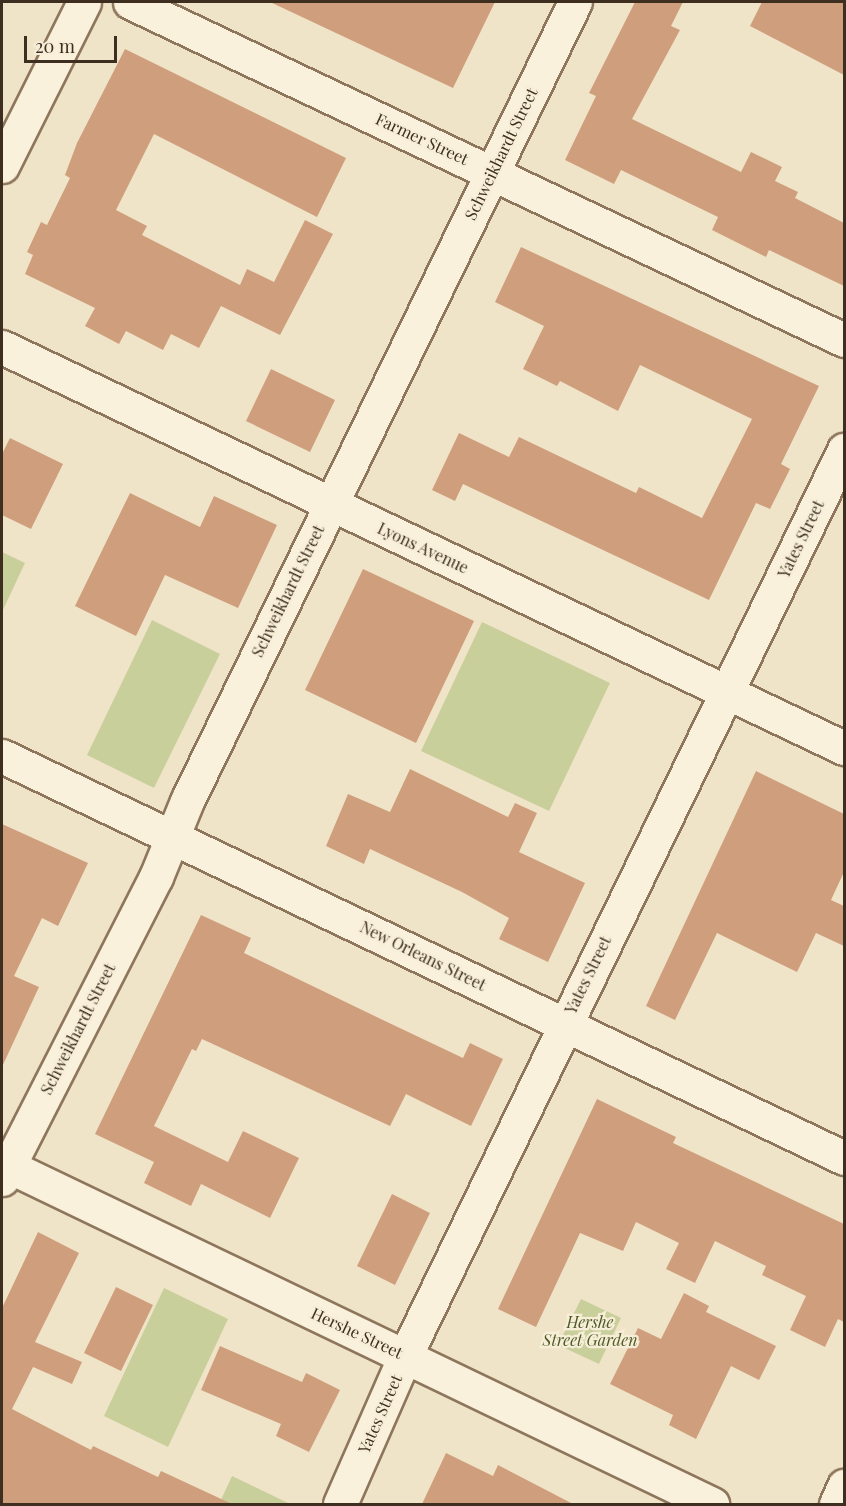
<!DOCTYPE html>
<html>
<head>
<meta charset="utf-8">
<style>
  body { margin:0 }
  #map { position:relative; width:846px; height:1506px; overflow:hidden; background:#f0e4c8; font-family:"Playfair Display",serif }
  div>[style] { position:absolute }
  .green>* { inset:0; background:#c9cf9b }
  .building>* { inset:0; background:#cf9f7d }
  .roads { filter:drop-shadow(2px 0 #8d765c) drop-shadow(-2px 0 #8d765c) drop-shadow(0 2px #8d765c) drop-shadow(0 -2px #8d765c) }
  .minor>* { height:33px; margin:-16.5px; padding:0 16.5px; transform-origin:16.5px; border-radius:16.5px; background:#faf1dc }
  .tertiary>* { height:33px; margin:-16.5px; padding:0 16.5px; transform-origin:16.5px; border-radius:16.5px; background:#faf1dc }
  span { translate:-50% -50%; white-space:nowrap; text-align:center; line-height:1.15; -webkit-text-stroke:4.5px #f7eed8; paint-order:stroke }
  .street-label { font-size:16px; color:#3d2e20 }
  .park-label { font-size:16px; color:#4d5a26; font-style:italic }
  .frame { position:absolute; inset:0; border:3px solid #3d2e20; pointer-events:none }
  .scale { position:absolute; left:24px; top:36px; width:93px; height:27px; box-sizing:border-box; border:3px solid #3d2e20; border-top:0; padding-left:8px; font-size:18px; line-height:21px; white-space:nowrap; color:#3d2e20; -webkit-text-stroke:4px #f7eed8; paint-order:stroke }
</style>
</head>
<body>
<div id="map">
  <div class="green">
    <i style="clip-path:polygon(2px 552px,25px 563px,2px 612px)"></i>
    <i style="clip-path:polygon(152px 620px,220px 654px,154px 788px,87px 755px)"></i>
    <i style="clip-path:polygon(482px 622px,610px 683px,549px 811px,421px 751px)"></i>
    <i style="clip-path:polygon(164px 1288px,228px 1319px,168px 1447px,104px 1416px)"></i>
    <i style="clip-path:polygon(581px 1299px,621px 1318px,599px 1364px,558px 1345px)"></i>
    <i style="clip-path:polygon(232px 1476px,290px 1504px,219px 1504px)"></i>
  </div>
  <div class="building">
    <i style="clip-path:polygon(270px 2px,495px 2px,453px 88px)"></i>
    <i style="clip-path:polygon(635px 2px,683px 2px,671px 26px,680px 30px,632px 119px,741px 172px,751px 152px,782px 167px,775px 181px,798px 192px,795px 198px,844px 223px,844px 286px,769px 250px,766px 257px,712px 230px,718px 217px,621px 170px,614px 184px,565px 160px,596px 96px,589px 93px)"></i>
    <i style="clip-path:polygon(762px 2px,844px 2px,844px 75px,750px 26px)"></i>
    <i style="clip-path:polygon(125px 49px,346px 158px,317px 217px,154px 134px,116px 210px,147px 226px,142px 235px,240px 285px,247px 269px,274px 282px,305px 220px,333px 234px,280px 335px,221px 306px,199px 348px,171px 334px,163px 350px,126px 331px,119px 344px,85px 326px,95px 308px,25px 274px,33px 255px,27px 252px,41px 222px,47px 225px,70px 178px,65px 175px,77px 143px)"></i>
    <i style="clip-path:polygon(521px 247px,819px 386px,781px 464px,790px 469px,770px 509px,756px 503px,709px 600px,463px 484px,455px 501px,432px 490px,459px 433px,509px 457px,519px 437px,636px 493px,639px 487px,702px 518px,752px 419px,640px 365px,618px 411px,560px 381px,557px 386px,523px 369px,544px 326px,495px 302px)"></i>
    <i style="clip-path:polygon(271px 369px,335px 400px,310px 452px,246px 421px)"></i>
    <i style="clip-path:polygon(10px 438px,63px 464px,31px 529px,2px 515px,2px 454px)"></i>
    <i style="clip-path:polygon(130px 493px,200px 527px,214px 496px,277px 525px,238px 608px,165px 575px,136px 636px,75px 606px)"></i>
    <i style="clip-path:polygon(363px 569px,474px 621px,416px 743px,305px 690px)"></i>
    <i style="clip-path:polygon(410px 769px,508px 817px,515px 803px,537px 813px,519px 852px,585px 883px,548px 962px,499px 939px,509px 918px,462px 892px,370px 849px,364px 864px,326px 846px,348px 794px,390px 812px)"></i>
    <i style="clip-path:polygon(756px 771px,844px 814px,844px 872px,831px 900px,844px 906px,844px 946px,816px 933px,797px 972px,717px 933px,675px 1020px,646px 1006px)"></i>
    <i style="clip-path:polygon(2px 824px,88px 863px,58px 926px,42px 918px,14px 976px,39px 987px,2px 1067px)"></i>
    <i style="clip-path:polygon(201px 915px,251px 938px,244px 953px,385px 1021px,463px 1058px,470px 1043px,503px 1059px,471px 1126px,406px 1094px,390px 1126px,202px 1039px,196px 1051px,192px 1049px,154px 1126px,228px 1162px,243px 1131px,299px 1158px,270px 1218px,201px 1184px,191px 1206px,144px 1183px,154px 1162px,95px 1134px)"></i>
    <i style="clip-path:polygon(597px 1099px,676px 1137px,673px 1143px,844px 1224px,844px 1322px,838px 1319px,825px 1347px,790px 1330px,806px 1296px,762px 1275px,766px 1266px,715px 1241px,695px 1283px,666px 1269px,679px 1243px,636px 1222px,623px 1251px,580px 1233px,536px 1327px,498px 1309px)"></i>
    <i style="clip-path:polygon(392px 1194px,430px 1213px,395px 1285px,357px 1266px)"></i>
    <i style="clip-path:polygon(38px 1232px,79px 1253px,35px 1342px,82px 1362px,72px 1384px,33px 1367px,12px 1409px,91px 1450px,93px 1446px,158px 1477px,161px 1471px,232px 1504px,2px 1504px,2px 1308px)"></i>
    <i style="clip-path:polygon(116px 1287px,153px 1305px,121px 1371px,84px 1353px)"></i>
    <i style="clip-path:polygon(684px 1293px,709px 1306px,706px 1312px,776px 1346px,759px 1380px,731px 1366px,696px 1439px,669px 1425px,673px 1415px,610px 1384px,638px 1328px,661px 1339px)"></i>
    <i style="clip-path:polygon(220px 1346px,302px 1382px,306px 1373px,340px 1390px,309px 1452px,276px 1436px,281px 1424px,201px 1390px)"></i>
    <i style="clip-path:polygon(446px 1453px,493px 1476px,498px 1465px,573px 1504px,422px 1504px)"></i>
  </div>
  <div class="roads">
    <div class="minor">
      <i style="left:130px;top:2px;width:790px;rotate:25.33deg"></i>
      <i style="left:2px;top:166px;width:183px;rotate:-63.4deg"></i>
      <i style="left:2px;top:756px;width:933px;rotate:25.52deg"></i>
      <i style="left:2px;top:1163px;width:788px;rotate:25.65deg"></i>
      <i style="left:2px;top:1179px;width:339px;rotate:-63deg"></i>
      <i style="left:156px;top:877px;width:82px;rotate:-67.8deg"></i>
      <i style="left:187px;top:801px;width:888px;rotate:-64.1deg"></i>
      <i style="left:340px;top:1504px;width:162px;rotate:-66.3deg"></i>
      <i style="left:405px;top:1356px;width:1007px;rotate:-64.15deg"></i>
      <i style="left:836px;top:1504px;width:20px;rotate:-66deg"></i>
    </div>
    <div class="tertiary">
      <i style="left:2px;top:347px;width:933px;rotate:25.47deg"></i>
    </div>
  </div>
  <div class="street-label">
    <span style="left:422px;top:139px;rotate:25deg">Farmer Street</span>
    <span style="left:501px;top:154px;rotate:-64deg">Schweikhardt Street</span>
    <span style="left:801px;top:539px;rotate:-64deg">Yates Street</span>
    <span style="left:423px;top:548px;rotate:25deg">Lyons Avenue</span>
    <span style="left:288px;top:591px;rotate:-64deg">Schweikhardt Street</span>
    <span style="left:423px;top:956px;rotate:26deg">New Orleans Street</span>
    <span style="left:588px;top:975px;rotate:-64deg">Yates Street</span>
    <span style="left:78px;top:1029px;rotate:-63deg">Schweikhardt Street</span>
    <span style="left:357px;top:1333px;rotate:25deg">Hershe Street</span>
    <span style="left:380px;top:1414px;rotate:-66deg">Yates Street</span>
  </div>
  <div class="park-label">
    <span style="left:590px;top:1331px">Hershe<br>Street Garden</span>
  </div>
  <div class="frame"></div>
  <div class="scale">20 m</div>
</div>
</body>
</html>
